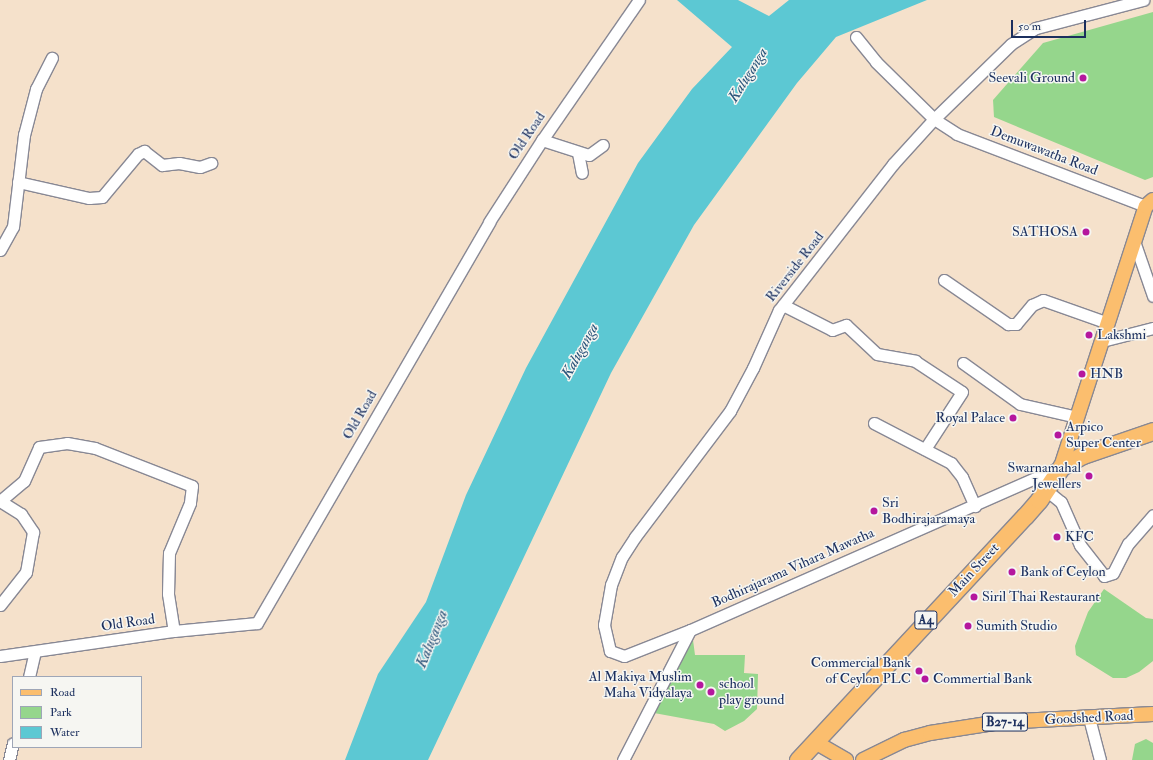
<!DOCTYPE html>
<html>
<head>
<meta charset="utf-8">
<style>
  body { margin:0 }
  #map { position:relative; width:1153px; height:760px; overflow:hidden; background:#f5e1cb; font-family:"IM FELL Double Pica",serif }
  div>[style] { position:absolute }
  .green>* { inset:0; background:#95d68c }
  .water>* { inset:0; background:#5cc8d3 }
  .roads { filter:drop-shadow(1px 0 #888894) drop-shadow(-1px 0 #888894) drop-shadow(0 1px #888894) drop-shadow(0 -1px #888894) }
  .minor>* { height:11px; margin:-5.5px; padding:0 5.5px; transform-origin:5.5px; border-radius:5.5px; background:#fff }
  .major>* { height:14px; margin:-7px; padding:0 7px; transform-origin:7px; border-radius:7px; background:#fbbe6e }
  .highway>* { height:17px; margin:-8.5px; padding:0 8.5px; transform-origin:8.5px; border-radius:8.5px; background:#fbbe6e }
  .dots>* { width:11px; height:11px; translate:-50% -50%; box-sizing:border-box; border:2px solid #f6f6f2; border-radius:50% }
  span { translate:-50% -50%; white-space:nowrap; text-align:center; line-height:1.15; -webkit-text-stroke:3px #f6f6f2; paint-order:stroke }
  .shield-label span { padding:1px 3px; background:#f6f6f2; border:1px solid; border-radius:3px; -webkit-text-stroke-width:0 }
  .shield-label { font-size:13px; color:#1b2f5e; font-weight:700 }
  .poi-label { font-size:14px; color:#1b2f5e }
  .right { translate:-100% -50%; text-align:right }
  .left { translate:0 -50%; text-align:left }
  .street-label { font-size:14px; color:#1b2f5e }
  .water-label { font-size:15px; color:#2b557b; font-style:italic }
  .legend { position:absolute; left:12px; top:676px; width:130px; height:72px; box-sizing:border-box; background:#f6f6f2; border:1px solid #9ea6b7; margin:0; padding:5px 7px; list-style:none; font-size:12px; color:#1b2f5e }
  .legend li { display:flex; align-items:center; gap:8px; height:20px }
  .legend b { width:20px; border:1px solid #9ea6b7 }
  .scale { position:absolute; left:1011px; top:20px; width:75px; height:18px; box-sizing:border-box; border:2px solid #1b2f5e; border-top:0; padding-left:5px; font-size:12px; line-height:14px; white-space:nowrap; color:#1b2f5e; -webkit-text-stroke:3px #f6f6f2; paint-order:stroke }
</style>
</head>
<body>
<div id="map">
  <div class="green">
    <i style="clip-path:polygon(1153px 12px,1153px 177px,1145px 180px,994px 117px,993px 100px,1043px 43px)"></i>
    <i style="clip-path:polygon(1104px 589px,1146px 618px,1153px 619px,1153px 661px,1139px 672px,1126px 678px,1113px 678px,1076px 655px,1075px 646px,1088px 612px)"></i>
    <i style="clip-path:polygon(691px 639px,693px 640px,695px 655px,745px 655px,744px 673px,758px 674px,757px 709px,744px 721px,725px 731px,714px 724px,654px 713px)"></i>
    <i style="clip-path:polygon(1146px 739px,1153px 743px,1153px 760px,1132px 760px,1135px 744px)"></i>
  </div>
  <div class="water">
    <i style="clip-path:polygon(677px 0,738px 0,769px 16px,789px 0,927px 0,836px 37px,797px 83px,694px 225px,611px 373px,428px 760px,345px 760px,378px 674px,426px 602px,466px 495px,526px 368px,638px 163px,692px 89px,732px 47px)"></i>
  </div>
  <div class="roads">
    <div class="minor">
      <i style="left:856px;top:37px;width:32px;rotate:51deg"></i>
      <i style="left:876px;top:62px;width:81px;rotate:44.5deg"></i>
      <i style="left:934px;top:119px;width:27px;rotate:33deg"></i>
      <i style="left:957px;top:134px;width:202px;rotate:20.9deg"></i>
      <i style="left:542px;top:140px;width:49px;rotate:17.7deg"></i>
      <i style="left:589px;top:155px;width:17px;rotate:-36deg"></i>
      <i style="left:578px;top:153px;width:20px;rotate:79deg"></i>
      <i style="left:18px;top:182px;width:73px;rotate:12.7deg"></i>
      <i style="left:89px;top:198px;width:13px;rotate:-4deg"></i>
      <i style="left:102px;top:197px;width:56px;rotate:-50.1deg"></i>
      <i style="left:138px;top:154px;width:7px;rotate:-27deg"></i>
      <i style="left:144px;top:151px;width:23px;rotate:38deg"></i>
      <i style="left:162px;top:165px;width:17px;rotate:-7deg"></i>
      <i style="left:179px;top:163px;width:21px;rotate:11deg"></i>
      <i style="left:200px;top:167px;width:12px;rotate:-20deg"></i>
      <i style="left:1134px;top:241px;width:58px;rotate:70.9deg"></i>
      <i style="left:0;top:250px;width:26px;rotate:-61deg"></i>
      <i style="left:13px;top:227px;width:93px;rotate:-83.2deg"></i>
      <i style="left:24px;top:135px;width:48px;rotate:-75.4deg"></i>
      <i style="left:36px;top:89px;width:35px;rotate:-63deg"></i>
      <i style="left:944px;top:280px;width:78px;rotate:34.5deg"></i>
      <i style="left:1008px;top:324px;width:8px"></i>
      <i style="left:1016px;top:324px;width:25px;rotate:-50deg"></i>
      <i style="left:1032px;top:305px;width:12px;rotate:-24deg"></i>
      <i style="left:1043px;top:300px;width:69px;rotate:19.5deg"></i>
      <i style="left:783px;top:305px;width:55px;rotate:27deg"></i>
      <i style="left:832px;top:330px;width:15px;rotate:-20deg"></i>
      <i style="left:846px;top:325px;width:42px;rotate:43.1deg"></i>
      <i style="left:877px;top:354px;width:39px;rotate:10deg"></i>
      <i style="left:915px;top:361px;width:56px;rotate:33.4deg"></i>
      <i style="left:962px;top:392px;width:68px;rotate:123deg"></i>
      <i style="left:1102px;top:341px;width:53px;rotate:-14.3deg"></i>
      <i style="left:963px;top:363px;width:70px;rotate:35.7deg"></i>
      <i style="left:1020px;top:404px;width:58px;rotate:12.8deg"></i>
      <i style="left:874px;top:423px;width:87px;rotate:27.5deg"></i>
      <i style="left:951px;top:463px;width:18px;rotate:52deg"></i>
      <i style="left:962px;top:477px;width:32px;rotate:66deg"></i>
      <i style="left:1060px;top:467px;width:404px;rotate:156.2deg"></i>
      <i style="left:690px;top:630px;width:71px;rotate:158.5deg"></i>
      <i style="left:624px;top:656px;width:15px;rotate:-160deg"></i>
      <i style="left:610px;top:651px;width:27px;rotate:-103deg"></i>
      <i style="left:604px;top:625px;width:41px;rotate:-80.1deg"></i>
      <i style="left:611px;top:585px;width:30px;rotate:-69deg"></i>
      <i style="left:622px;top:557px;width:24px;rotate:-57deg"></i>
      <i style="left:635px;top:537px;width:158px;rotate:-53deg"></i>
      <i style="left:730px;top:411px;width:49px;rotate:-61.9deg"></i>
      <i style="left:753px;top:368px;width:64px;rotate:-65.9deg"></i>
      <i style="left:779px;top:310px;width:185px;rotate:-52deg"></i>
      <i style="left:893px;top:164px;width:61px;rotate:-47.7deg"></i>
      <i style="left:934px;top:119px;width:107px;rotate:-44.2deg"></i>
      <i style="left:1011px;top:44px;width:30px;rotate:-33deg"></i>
      <i style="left:1036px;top:28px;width:111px;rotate:-14.7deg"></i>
      <i style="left:1046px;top:490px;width:19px;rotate:39deg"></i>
      <i style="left:1061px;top:502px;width:47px;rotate:66.2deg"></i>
      <i style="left:1080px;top:545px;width:39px;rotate:52deg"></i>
      <i style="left:1104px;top:576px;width:9px;rotate:-18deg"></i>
      <i style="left:1113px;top:573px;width:33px;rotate:-63deg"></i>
      <i style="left:1128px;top:544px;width:38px;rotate:-49deg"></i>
      <i style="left:0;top:501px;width:31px;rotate:-40deg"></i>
      <i style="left:24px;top:481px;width:37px;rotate:-66deg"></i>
      <i style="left:39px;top:447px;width:28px;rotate:-8deg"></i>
      <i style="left:67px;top:443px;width:28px;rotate:10deg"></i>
      <i style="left:95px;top:448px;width:104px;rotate:21.4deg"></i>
      <i style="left:192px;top:486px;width:17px;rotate:97deg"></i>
      <i style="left:190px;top:503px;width:54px;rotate:112.8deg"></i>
      <i style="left:169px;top:553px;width:41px;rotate:91.4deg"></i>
      <i style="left:168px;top:594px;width:37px;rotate:81deg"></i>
      <i style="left:0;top:501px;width:25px;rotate:32deg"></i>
      <i style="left:21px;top:514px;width:22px;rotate:56deg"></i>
      <i style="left:33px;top:532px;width:41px;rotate:99.9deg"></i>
      <i style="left:26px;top:572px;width:42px;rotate:128.2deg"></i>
      <i style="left:0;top:656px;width:176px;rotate:-8.2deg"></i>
      <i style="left:174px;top:631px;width:83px;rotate:-5.5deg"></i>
      <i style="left:257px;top:623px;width:463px;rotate:-59.9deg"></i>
      <i style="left:489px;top:222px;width:98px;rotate:-57.1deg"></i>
      <i style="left:542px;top:140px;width:170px;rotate:-55.3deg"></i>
      <i style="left:29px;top:677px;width:26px;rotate:-77deg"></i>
      <i style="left:1089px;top:718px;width:43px;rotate:75.3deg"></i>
      <i style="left:9px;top:760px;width:17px;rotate:-77deg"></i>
      <i style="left:623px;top:760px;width:146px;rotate:-62.7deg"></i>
    </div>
    <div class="major">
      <i style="left:1061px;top:467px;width:274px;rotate:-72deg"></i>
      <i style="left:1146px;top:206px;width:9px;rotate:-41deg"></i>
      <i style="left:815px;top:742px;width:36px;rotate:30deg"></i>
      <i style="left:863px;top:760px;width:46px;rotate:-26deg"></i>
      <i style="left:904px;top:740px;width:27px;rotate:-15deg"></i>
      <i style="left:930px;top:733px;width:71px;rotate:-8.9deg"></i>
      <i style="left:1000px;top:722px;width:153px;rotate:-3deg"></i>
    </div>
    <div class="highway">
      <i style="left:798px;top:760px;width:333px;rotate:-47.1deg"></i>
      <i style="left:1025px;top:516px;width:21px;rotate:-49deg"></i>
      <i style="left:1039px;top:500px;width:40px;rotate:-56deg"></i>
      <i style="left:1061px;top:467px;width:25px;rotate:-29deg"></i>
      <i style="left:1083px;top:455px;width:74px;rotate:-18.9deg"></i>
    </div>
  </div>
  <div class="dots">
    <i style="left:1083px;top:78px;background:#b5179e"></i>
    <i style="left:1086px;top:232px;background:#b5179e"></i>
    <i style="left:1089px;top:335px;background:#b5179e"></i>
    <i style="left:1082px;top:374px;background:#b5179e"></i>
    <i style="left:1013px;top:418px;background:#b5179e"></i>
    <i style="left:1058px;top:435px;background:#b5179e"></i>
    <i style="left:1089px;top:476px;background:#b5179e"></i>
    <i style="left:874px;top:511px;background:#b5179e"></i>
    <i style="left:1057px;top:537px;background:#b5179e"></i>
    <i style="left:1012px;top:572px;background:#b5179e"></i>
    <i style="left:974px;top:597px;background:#b5179e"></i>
    <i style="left:968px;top:626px;background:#b5179e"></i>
    <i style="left:919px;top:671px;background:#b5179e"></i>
    <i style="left:925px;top:679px;background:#b5179e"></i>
    <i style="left:700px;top:685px;background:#b5179e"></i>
    <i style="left:711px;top:692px;background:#b5179e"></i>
  </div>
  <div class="shield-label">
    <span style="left:926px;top:620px">A4</span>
    <span style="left:1005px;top:722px">B27-14</span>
  </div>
  <div class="poi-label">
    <span class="right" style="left:1075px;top:78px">Seevali Ground</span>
    <span class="right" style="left:1078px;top:232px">SATHOSA</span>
    <span class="left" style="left:1097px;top:335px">Lakshmi</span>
    <span class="left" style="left:1090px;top:374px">HNB</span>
    <span class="right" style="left:1005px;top:418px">Royal Palace</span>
    <span class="left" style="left:1066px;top:435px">Arpico<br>Super Center</span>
    <span class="right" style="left:1081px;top:476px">Swarnamahal<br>Jewellers</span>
    <span class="left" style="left:882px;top:511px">Sri<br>Bodhirajaramaya</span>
    <span class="left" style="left:1065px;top:537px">KFC</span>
    <span class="left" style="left:1020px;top:572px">Bank of Ceylon</span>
    <span class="left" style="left:982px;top:597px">Siril Thai Restaurant</span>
    <span class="left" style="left:976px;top:626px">Sumith Studio</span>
    <span class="right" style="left:911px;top:671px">Commercial Bank<br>of Ceylon PLC</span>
    <span class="right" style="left:692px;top:685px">Al Makiya Muslim<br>Maha Vidyalaya</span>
    <span class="left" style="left:933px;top:679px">Commertial Bank</span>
    <span class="left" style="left:719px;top:692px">school<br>play ground</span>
  </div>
  <div class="street-label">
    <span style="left:527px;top:136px;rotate:-56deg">Old Road</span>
    <span style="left:1044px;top:151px;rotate:21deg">Demuwawatha Road</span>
    <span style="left:795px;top:267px;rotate:-52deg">Riverside Road</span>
    <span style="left:360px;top:415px;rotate:-60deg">Old Road</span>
    <span style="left:793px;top:568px;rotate:-24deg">Bodhirajarama Vihara Mawatha</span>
    <span style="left:974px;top:570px;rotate:-47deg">Main Street</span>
    <span style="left:128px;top:623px;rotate:-8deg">Old Road</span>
    <span style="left:1089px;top:718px;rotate:-3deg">Goodshed Road</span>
  </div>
  <div class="water-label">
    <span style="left:748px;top:75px;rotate:-58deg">Kaluganga</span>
    <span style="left:580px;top:351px;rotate:-61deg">Kaluganga</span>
    <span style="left:432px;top:639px;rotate:-68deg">Kaluganga</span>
  </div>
  <ul class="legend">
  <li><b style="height:5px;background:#fbbe6e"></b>Road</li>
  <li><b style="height:11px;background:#95d68c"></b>Park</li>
  <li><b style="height:11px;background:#5cc8d3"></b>Water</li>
  </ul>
  <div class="scale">50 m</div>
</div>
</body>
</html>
